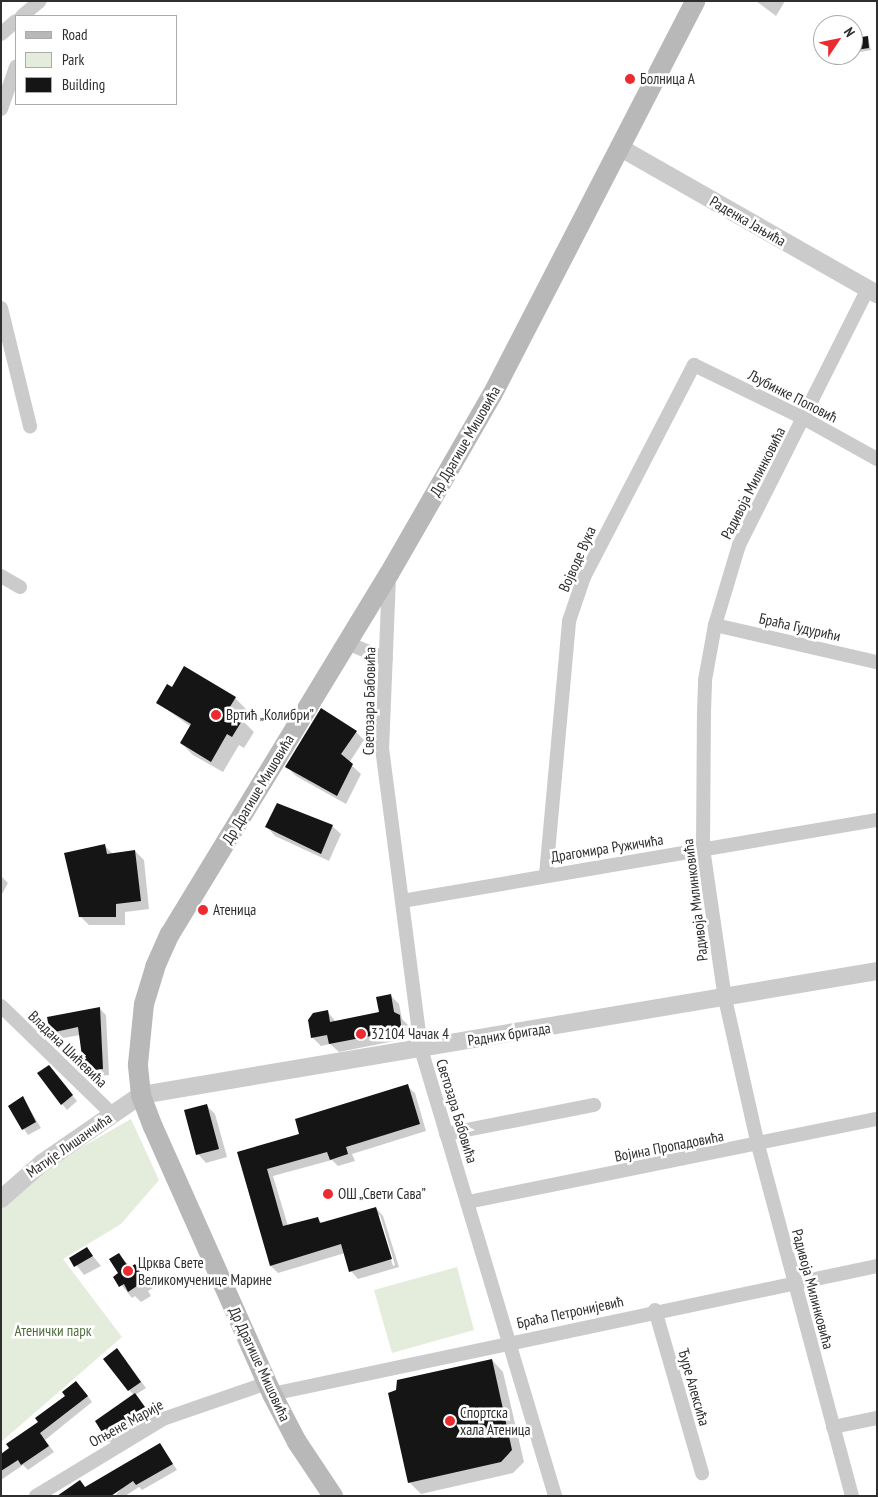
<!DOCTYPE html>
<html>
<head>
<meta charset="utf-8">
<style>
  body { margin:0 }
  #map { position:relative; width:878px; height:1497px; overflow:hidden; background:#fff; font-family:"PT Sans Narrow",sans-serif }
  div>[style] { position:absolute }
  .green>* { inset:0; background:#e4ecdc }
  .shadow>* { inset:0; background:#0003 }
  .building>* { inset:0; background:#151515 }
  .minor>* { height:14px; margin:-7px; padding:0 7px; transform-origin:7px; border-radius:7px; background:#cbcbcb }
  .tertiary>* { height:18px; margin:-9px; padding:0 9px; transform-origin:9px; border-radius:9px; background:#cbcbcb }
  .secondary>* { height:20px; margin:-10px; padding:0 10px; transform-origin:10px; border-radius:10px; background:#b8b8b8 }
  .dots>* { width:14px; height:14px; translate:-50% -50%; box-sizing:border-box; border:2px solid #fff; border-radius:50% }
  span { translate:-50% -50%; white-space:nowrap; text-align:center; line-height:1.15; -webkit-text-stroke:5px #fff; paint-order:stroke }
  .poi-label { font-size:15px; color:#2e2e2e }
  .left { translate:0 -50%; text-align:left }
  .street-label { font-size:15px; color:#2e2e2e }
  .park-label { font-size:15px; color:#4f6c3a }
  .frame { position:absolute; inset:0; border:2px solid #2e2e2e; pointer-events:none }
  .legend { position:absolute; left:15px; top:15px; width:162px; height:90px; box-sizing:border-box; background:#fff; border:1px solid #ababab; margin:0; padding:6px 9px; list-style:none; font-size:15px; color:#2e2e2e }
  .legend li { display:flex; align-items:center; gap:10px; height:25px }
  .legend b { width:25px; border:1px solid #ababab }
  .north { position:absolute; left:813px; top:15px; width:50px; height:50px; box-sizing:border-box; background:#fff; border:1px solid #ababab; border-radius:50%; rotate:56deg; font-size:14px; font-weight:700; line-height:20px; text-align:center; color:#2e2e2e }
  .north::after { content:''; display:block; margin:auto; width:18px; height:22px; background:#eb2b30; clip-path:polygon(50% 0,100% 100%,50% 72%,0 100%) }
</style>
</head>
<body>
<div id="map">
  <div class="green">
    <i style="clip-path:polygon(131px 1119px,159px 1180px,121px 1224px,63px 1259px,122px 1337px,1px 1442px,1px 1210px,38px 1172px)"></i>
    <i style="clip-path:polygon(457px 1267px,474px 1330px,392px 1353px,374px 1290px)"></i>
  </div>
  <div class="shadow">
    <i style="clip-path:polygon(756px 1px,785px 1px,776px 16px)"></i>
    <i style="clip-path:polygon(868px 38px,871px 50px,860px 52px,857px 49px)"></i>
    <i style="clip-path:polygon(235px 698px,247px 710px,241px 719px,254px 732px,244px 748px,239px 745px,223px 772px,193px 755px,181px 743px,191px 727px,157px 702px)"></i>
    <i style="clip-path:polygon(356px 732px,364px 740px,349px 763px,361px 774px,346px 804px,296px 776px,287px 767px)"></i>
    <i style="clip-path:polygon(332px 826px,341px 834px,329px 861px,275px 836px,267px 827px)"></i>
    <i style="clip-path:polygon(104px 845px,113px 854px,135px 851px,144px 860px,149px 909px,125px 912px,125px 925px,89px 925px,80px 916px)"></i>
    <i style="clip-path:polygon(1px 876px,8px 883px,1px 896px)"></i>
    <i style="clip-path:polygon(390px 995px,399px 1004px,402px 1019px,408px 1025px,409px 1034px,405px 1039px,339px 1052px,330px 1044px,321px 1046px,312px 1037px,327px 1011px,336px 1022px,381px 1013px)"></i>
    <i style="clip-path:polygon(99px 1008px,106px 1015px,109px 1075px,92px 1077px,86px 1071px,80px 1035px,58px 1039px,51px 1032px)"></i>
    <i style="clip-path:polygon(54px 1072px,77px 1101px,67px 1110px,62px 1104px)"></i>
    <i style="clip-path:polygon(evenodd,407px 1086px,415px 1093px,426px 1131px,352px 1154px,355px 1161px,338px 1166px,332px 1160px,273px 1176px,288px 1226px,317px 1218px,323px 1224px,376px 1208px,383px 1216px,399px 1267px,358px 1279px,351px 1271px,345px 1253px,278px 1273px,271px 1266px,238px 1153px,301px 1135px,407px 1086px,378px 1215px,380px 1215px,395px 1265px,393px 1266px,378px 1215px)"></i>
    <i style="clip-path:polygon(23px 1098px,41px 1128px,28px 1135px,10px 1107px)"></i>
    <i style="clip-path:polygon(206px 1105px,215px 1114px,227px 1157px,206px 1163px,198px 1154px)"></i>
    <i style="clip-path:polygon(87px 1249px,101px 1266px,84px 1275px,71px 1258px)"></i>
    <i style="clip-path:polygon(119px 1255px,132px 1268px,135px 1266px,153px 1288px,148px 1291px,151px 1296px,141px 1302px,135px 1296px,132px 1298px,115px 1277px,120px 1273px)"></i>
    <i style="clip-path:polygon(117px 1349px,146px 1388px,135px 1395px,154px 1420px,115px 1446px,109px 1441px,134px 1395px,129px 1390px)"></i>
    <i style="clip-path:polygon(492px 1360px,503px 1372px,524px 1462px,513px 1473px,421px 1494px,409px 1482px)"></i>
    <i style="clip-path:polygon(82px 1388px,92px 1402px,45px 1440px,54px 1452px,28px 1470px,23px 1465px,1px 1480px,1px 1456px)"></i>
    <i style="clip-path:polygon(160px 1444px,177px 1470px,142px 1490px,139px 1487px,125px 1496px,115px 1496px)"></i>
  </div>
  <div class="building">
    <i style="clip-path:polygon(868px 36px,869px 48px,856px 50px,855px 38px)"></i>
    <i style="clip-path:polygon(184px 666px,236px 697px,228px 710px,243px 719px,232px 737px,227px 734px,211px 762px,180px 743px,191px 724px,156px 703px,167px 684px,172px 687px)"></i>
    <i style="clip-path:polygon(321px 708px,357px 731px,341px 754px,353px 764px,337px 796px,285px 767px)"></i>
    <i style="clip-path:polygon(277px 803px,333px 825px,321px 854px,265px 827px)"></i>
    <i style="clip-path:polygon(105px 844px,107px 854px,135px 850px,141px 901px,116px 904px,116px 917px,79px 917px,64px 853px)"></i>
    <i style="clip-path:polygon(391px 994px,394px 1012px,400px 1015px,401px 1025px,397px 1031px,329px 1044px,327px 1035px,311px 1038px,308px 1020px,313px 1013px,328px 1010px,330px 1022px,379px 1012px,376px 997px)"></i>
    <i style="clip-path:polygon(100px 1007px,103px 1069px,84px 1071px,78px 1027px,50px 1033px,47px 1017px)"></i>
    <i style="clip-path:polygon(49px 1065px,73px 1095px,61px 1105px,37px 1073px)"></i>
    <i style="clip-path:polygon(408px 1084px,420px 1124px,346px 1147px,348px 1154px,330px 1160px,327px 1152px,267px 1169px,283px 1226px,318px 1217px,320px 1223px,376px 1207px,392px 1259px,349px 1272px,341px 1244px,270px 1266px,237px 1152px,299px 1134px,295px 1119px)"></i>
    <i style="clip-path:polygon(23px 1096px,36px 1122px,22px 1130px,8px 1106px)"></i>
    <i style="clip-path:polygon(207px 1104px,219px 1149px,196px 1155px,184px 1110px)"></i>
    <i style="clip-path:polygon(87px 1247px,93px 1256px,74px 1267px,69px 1258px)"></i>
    <i style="clip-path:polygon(119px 1253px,129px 1268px,135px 1264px,142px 1275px,137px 1279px,140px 1284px,128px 1292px,124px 1284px,119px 1287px,113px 1277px,118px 1273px,109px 1259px)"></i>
    <i style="clip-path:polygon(117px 1348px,141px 1382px,128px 1391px,103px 1359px)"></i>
    <i style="clip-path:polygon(492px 1359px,512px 1450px,501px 1462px,408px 1483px,388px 1393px,396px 1390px,397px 1380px)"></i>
    <i style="clip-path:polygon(76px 1381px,88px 1396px,40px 1433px,49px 1446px,21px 1465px,18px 1460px,1px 1471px,1px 1454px,9px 1448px,6px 1444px,38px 1422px,35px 1418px,65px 1396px,62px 1392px)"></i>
    <i style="clip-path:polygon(135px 1393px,150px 1414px,108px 1442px,95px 1421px)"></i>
    <i style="clip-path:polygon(160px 1443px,173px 1464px,136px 1485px,133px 1481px,111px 1496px,57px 1496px,80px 1480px,85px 1487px)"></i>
  </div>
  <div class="minor">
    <i style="left:22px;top:16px;width:23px;rotate:-40deg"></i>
    <i style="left:1px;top:34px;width:20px;rotate:-41deg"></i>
    <i style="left:1px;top:109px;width:45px;rotate:-70.3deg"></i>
    <i style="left:1px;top:308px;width:122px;rotate:76.2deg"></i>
    <i style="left:1px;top:576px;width:22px;rotate:30deg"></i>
    <i style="left:389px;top:577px;width:171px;rotate:92.3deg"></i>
    <i style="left:382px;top:748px;width:304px;rotate:82.6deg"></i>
    <i style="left:421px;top:1049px;width:467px;rotate:73.3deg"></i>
    <i style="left:715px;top:625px;width:166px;rotate:12.9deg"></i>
    <i style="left:347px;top:643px;width:42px;rotate:22.3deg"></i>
    <i style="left:546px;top:875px;width:255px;rotate:-84.8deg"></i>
    <i style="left:569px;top:621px;width:46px;rotate:-71.2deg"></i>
    <i style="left:584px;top:577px;width:239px;rotate:-62.6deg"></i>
    <i style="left:694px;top:365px;width:123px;rotate:25.9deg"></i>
    <i style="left:805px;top:419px;width:82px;rotate:29.1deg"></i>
    <i style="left:402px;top:901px;width:482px;rotate:-9.7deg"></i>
    <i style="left:1px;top:1006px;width:155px;rotate:44.2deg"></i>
    <i style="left:446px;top:1134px;width:151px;rotate:-11.1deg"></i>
    <i style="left:468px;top:1202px;width:417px;rotate:-11.5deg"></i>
    <i style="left:655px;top:1310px;width:170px;rotate:73.9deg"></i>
    <i style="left:272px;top:1394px;width:618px;rotate:-11.95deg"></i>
    <i style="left:833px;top:1427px;width:45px;rotate:-11.6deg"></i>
    <i style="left:36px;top:1496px;width:149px;rotate:-31.2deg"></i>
    <i style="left:163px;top:1419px;width:110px;rotate:-19.1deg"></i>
    <i style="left:852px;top:1496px;width:363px;rotate:-105deg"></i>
    <i style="left:758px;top:1145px;width:150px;rotate:-102.7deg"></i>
    <i style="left:725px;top:999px;width:152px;rotate:-98.3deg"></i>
    <i style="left:703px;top:849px;width:137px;rotate:-89.6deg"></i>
    <i style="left:704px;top:712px;width:32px;rotate:-88deg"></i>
    <i style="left:705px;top:680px;width:56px;rotate:-79.7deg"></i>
    <i style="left:715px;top:625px;width:84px;rotate:-73.3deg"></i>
    <i style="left:739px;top:545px;width:287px;rotate:-63.3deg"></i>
  </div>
  <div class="tertiary">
    <i style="left:619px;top:147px;width:297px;rotate:29.7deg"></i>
    <i style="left:1px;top:1199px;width:55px;rotate:-41.3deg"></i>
    <i style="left:42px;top:1163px;width:120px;rotate:-34.5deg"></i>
    <i style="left:141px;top:1095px;width:746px;rotate:-9.56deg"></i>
  </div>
  <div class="secondary">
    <i style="left:333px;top:1496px;width:65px;rotate:-123.7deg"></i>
    <i style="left:297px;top:1442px;width:54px;rotate:-117.5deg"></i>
    <i style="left:272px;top:1394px;width:292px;rotate:-114deg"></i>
    <i style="left:153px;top:1127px;width:34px;rotate:-111deg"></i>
    <i style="left:141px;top:1095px;width:31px;rotate:-96deg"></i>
    <i style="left:138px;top:1064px;width:60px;rotate:-84.3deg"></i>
    <i style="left:144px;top:1004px;width:39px;rotate:-73deg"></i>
    <i style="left:155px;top:967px;width:36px;rotate:-66deg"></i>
    <i style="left:170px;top:934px;width:421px;rotate:-58.7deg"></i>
    <i style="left:389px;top:574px;width:207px;rotate:-60.1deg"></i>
    <i style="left:492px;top:395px;width:443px;rotate:-62.7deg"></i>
  </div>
  <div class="dots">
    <i style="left:630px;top:79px;background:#eb2b30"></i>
    <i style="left:216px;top:715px;background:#eb2b30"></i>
    <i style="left:203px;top:910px;background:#eb2b30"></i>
    <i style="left:361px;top:1034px;background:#eb2b30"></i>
    <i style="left:328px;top:1194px;background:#eb2b30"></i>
    <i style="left:128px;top:1271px;background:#eb2b30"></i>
    <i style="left:450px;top:1421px;background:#eb2b30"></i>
  </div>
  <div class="poi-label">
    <span class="left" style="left:640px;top:79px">Болница А</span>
    <span class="left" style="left:226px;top:715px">Вртић „Колибри”</span>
    <span class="left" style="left:213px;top:910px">Атеница</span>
    <span class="left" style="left:371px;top:1034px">32104 Чачак 4</span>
    <span class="left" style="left:338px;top:1194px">ОШ „Свети Сава”</span>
    <span class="left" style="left:138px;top:1271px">Црква Свете<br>Великомученице Марине</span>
    <span class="left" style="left:460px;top:1421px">Спортска<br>хала Атеница</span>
  </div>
  <div class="street-label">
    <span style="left:748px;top:221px;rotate:30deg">Раденка Јањића</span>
    <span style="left:793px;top:396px;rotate:27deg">Љубинке Поповић</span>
    <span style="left:465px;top:441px;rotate:-60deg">Др Драгише Мишовића</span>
    <span style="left:753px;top:483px;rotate:-63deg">Радивоја Милинковића</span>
    <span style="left:577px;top:559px;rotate:-66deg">Војводе Вука</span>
    <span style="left:800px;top:627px;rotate:13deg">Браћа Гудурићи</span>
    <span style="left:369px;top:701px;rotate:-89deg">Светозара Бабовића</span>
    <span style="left:258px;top:789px;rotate:-59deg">Др Драгише Мишовића</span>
    <span style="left:607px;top:848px;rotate:-9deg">Драгомира Ружичића</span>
    <span style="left:695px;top:900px;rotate:-97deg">Радивоја Милинковића</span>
    <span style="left:509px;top:1034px;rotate:-9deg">Радних бригада</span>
    <span style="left:68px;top:1049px;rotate:44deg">Владана Шићевића</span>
    <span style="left:457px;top:1111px;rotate:73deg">Светозара Бабовића</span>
    <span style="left:69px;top:1145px;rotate:-35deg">Матије Лишанчића</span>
    <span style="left:669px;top:1146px;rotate:-11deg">Војина Пропадовића</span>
    <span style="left:813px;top:1289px;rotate:75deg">Радивоја Милинковића</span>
    <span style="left:570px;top:1312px;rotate:-12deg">Браћа Петронијевић</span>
    <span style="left:260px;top:1364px;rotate:65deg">Др Драгише Мишовића</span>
    <span style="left:694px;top:1387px;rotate:74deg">Ђуре Алексића</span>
    <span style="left:126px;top:1423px;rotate:-29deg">Огњене Марије</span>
  </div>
  <div class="park-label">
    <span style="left:53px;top:1331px">Атенички парк</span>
  </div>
  <div class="frame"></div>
  <ul class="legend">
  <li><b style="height:6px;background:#b8b8b8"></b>Road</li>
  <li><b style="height:14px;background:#e4ecdc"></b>Park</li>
  <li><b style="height:14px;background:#151515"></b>Building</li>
  </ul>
  <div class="north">N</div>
</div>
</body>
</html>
